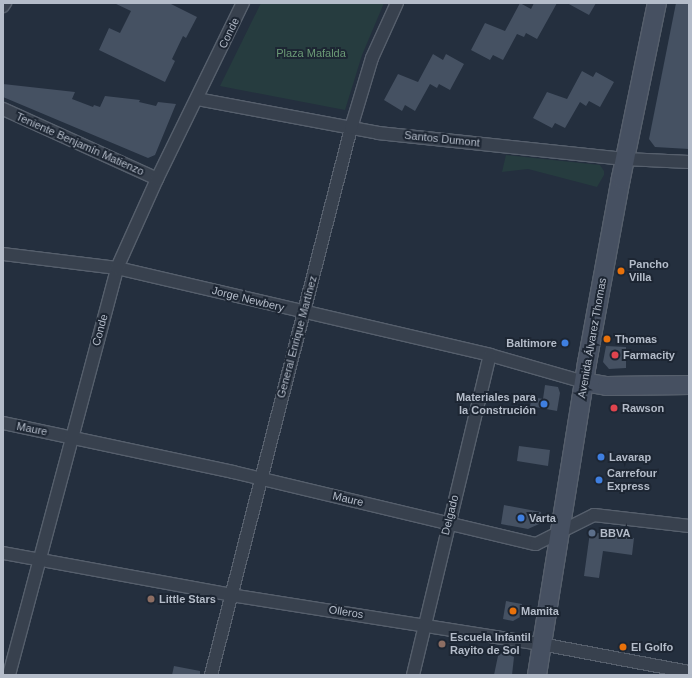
<!DOCTYPE html>
<html>
<head>
<meta charset="utf-8">
<style>
  body { margin:0 }
  #map { position:relative; width:692px; height:678px; overflow:hidden; background:#242f3e; font-family:Arial,sans-serif }
  div>[style] { position:absolute }
  .green>* { inset:0; background:#263c3f }
  .building>* { inset:0; background:#455162 }
  .roads { filter:drop-shadow(1px 0 #565f6c) drop-shadow(-1px 0 #565f6c) drop-shadow(0 1px #565f6c) drop-shadow(0 -1px #565f6c) }
  .street>* { height:12px; margin:-6px; padding:0 6px; transform-origin:6px; border-radius:6px; background:#38414e }
  .secondary>* { height:18px; margin:-9px; padding:0 9px; transform-origin:9px; border-radius:9px; background:#465061 }
  .dots>* { width:11px; height:11px; translate:-50% -50%; box-sizing:border-box; border:2px solid #1d2633; border-radius:50% }
  span { translate:-50% -50%; white-space:nowrap; text-align:center; line-height:1.15; -webkit-text-stroke:4px #1d2633; paint-order:stroke }
  .street-label { font-size:11px; color:#b4bcc9 }
  .park-label { font-size:11px; color:#6b9a76 }
  .poi-label { font-size:11px; color:#b4bcc9; font-weight:700 }
  .left { translate:0 -50%; text-align:left }
  .right { translate:-100% -50%; text-align:right }
  .frame { position:absolute; inset:0; border:4px solid #b4bcc9; pointer-events:none }
</style>
</head>
<body>
<div id="map">
  <div class="green">
    <i style="clip-path:polygon(261px 3px,384px 3px,362px 55px,345px 110px,220px 86px)"></i>
    <i style="clip-path:polygon(506px 155px,600px 165px,604px 171px,604px 175px,597px 187px,528px 169px,502px 172px)"></i>
  </div>
  <div class="building">
    <i style="clip-path:polygon(114px 3px,169px 3px,197px 17px,186px 38px,183px 36px,172px 59px,175px 61px,165px 82px,99px 50px,109px 28px,120px 33px,131px 11px)"></i>
    <i style="clip-path:polygon(520px 3px,531px 9px,534px 3px,557px 3px,537px 39px,526px 33px,524px 37px,517px 34px,503px 60px,493px 55px,490px 60px,471px 50px,485px 23px,505px 31px)"></i>
    <i style="clip-path:polygon(567px 3px,596px 3px,589px 15px)"></i>
    <i style="clip-path:polygon(676px 3px,689px 3px,689px 149px,655px 147px,649px 139px)"></i>
    <i style="clip-path:polygon(433px 54px,443px 60px,446px 54px,464px 64px,450px 90px,439px 84px,437px 88px,430px 84px,415px 111px,405px 105px,402px 111px,384px 100px,398px 74px,418px 82px)"></i>
    <i style="clip-path:polygon(582px 71px,593px 77px,596px 72px,614px 82px,600px 107px,589px 101px,586px 106px,580px 102px,565px 128px,555px 123px,552px 128px,533px 118px,547px 92px,567px 99px)"></i>
    <i style="clip-path:polygon(3px 84px,75px 92px,72px 99px,93px 107px,94px 105px,100px 107px,105px 96px,140px 100px,139px 102px,156px 106px,158px 102px,176px 104px,155px 155px,148px 158px,3px 97px)"></i>
    <i style="clip-path:polygon(606px 346px,626px 347px,626px 368px,609px 369px,603px 362px)"></i>
    <i style="clip-path:polygon(545px 385px,558px 387px,560px 393px,557px 411px,530px 406px,532px 397px,543px 399px)"></i>
    <i style="clip-path:polygon(519px 446px,550px 450px,548px 466px,517px 461px)"></i>
    <i style="clip-path:polygon(504px 505px,541px 512px,539px 524px,528px 529px,501px 524px)"></i>
    <i style="clip-path:polygon(590px 532px,634px 538px,632px 555px,603px 551px,599px 578px,584px 576px)"></i>
    <i style="clip-path:polygon(506px 601px,522px 604px,520px 617px,513px 621px,503px 619px)"></i>
    <i style="clip-path:polygon(499px 651px,514px 657px,512px 675px,494px 675px)"></i>
    <i style="clip-path:polygon(174px 666px,200px 671px,200px 675px,172px 675px)"></i>
  </div>
  <div class="roads">
    <div class="street">
      <i style="left:3px;top:6px;width:4px;rotate:-56deg"></i>
      <i style="left:197px;top:99px;width:184px;rotate:10.6deg"></i>
      <i style="left:378px;top:133px;width:248px;rotate:6deg"></i>
      <i style="left:625px;top:159px;width:64px;rotate:2.7deg"></i>
      <i style="left:3px;top:109px;width:169px;rotate:24.4deg"></i>
      <i style="left:3px;top:254px;width:115px;rotate:7deg"></i>
      <i style="left:117px;top:268px;width:383px;rotate:13.1deg"></i>
      <i style="left:490px;top:355px;width:98px;rotate:16deg"></i>
      <i style="left:3px;top:423px;width:235px;rotate:12deg"></i>
      <i style="left:233px;top:472px;width:311px;rotate:13.4deg"></i>
      <i style="left:536px;top:544px;width:65px;rotate:-26.6deg"></i>
      <i style="left:594px;top:515px;width:96px;rotate:6.6deg"></i>
      <i style="left:3px;top:553px;width:232px;rotate:10.4deg"></i>
      <i style="left:231px;top:595px;width:314px;rotate:9deg"></i>
      <i style="left:541px;top:644px;width:151px;rotate:10.7deg"></i>
      <i style="left:9px;top:675px;width:421px;rotate:-75.1deg"></i>
      <i style="left:117px;top:268px;width:98px;rotate:-65.8deg"></i>
      <i style="left:157px;top:179px;width:196px;rotate:-64deg"></i>
      <i style="left:211px;top:675px;width:565px;rotate:-75.64deg"></i>
      <i style="left:351px;top:128px;width:73px;rotate:-73.3deg"></i>
      <i style="left:372px;top:58px;width:60px;rotate:-65.6deg"></i>
      <i style="left:413px;top:675px;width:329px;rotate:-76.5deg"></i>
    </div>
    <div class="secondary">
      <i style="left:584px;top:382px;width:23px;rotate:10deg"></i>
      <i style="left:607px;top:386px;width:82px;rotate:-0.7deg"></i>
      <i style="left:537px;top:675px;width:316px;rotate:-80.9deg"></i>
      <i style="left:587px;top:363px;width:188px;rotate:-79.6deg"></i>
      <i style="left:621px;top:178px;width:179px;rotate:-78.4deg"></i>
    </div>
  </div>
  <div class="dots">
    <i style="left:621px;top:271px;background:#e8710a"></i>
    <i style="left:607px;top:339px;background:#e8710a"></i>
    <i style="left:565px;top:343px;background:#3f7fe0"></i>
    <i style="left:615px;top:355px;background:#e0444e"></i>
    <i style="left:544px;top:404px;background:#3f7fe0"></i>
    <i style="left:614px;top:408px;background:#e0444e"></i>
    <i style="left:601px;top:457px;background:#3f7fe0"></i>
    <i style="left:599px;top:480px;background:#3f7fe0"></i>
    <i style="left:521px;top:518px;background:#3f7fe0"></i>
    <i style="left:592px;top:533px;background:#5c6f8a"></i>
    <i style="left:151px;top:599px;background:#8d6e63"></i>
    <i style="left:513px;top:611px;background:#e8710a"></i>
    <i style="left:442px;top:644px;background:#8d6e63"></i>
    <i style="left:623px;top:647px;background:#e8710a"></i>
  </div>
  <div class="street-label">
    <span style="left:229px;top:33px;rotate:-64deg">Conde</span>
    <span style="left:442px;top:139px;rotate:6deg">Santos Dumont</span>
    <span style="left:80px;top:144px;rotate:24deg">Teniente Benjamín Matienzo</span>
    <span style="left:248px;top:299px;rotate:14deg">Jorge Newbery</span>
    <span style="left:100px;top:330px;rotate:-75deg">Conde</span>
    <span style="left:297px;top:337px;rotate:-75deg">General Enrique Martínez</span>
    <span style="left:592px;top:338px;rotate:-80deg">Avenida Álvarez Thomas</span>
    <span style="left:32px;top:429px;rotate:11deg">Maure</span>
    <span style="left:348px;top:499px;rotate:13deg">Maure</span>
    <span style="left:450px;top:515px;rotate:-76deg">Delgado</span>
    <span style="left:346px;top:612px;rotate:9deg">Olleros</span>
  </div>
  <div class="park-label">
    <span style="left:311px;top:53px">Plaza Mafalda</span>
  </div>
  <div class="poi-label">
    <span class="left" style="left:629px;top:271px">Pancho<br>Villa</span>
    <span class="left" style="left:615px;top:339px">Thomas</span>
    <span class="right" style="left:557px;top:343px">Baltimore</span>
    <span class="left" style="left:623px;top:355px">Farmacity</span>
    <span class="right" style="left:536px;top:404px">Materiales para<br>la Construción</span>
    <span class="left" style="left:622px;top:408px">Rawson</span>
    <span class="left" style="left:609px;top:457px">Lavarap</span>
    <span class="left" style="left:607px;top:480px">Carrefour<br>Express</span>
    <span class="left" style="left:529px;top:518px">Varta</span>
    <span class="left" style="left:600px;top:533px">BBVA</span>
    <span class="left" style="left:159px;top:599px">Little Stars</span>
    <span class="left" style="left:521px;top:611px">Mamita</span>
    <span class="left" style="left:450px;top:644px">Escuela Infantil<br>Rayito de Sol</span>
    <span class="left" style="left:631px;top:647px">El Golfo</span>
  </div>
  <div class="frame"></div>
</div>
</body>
</html>
